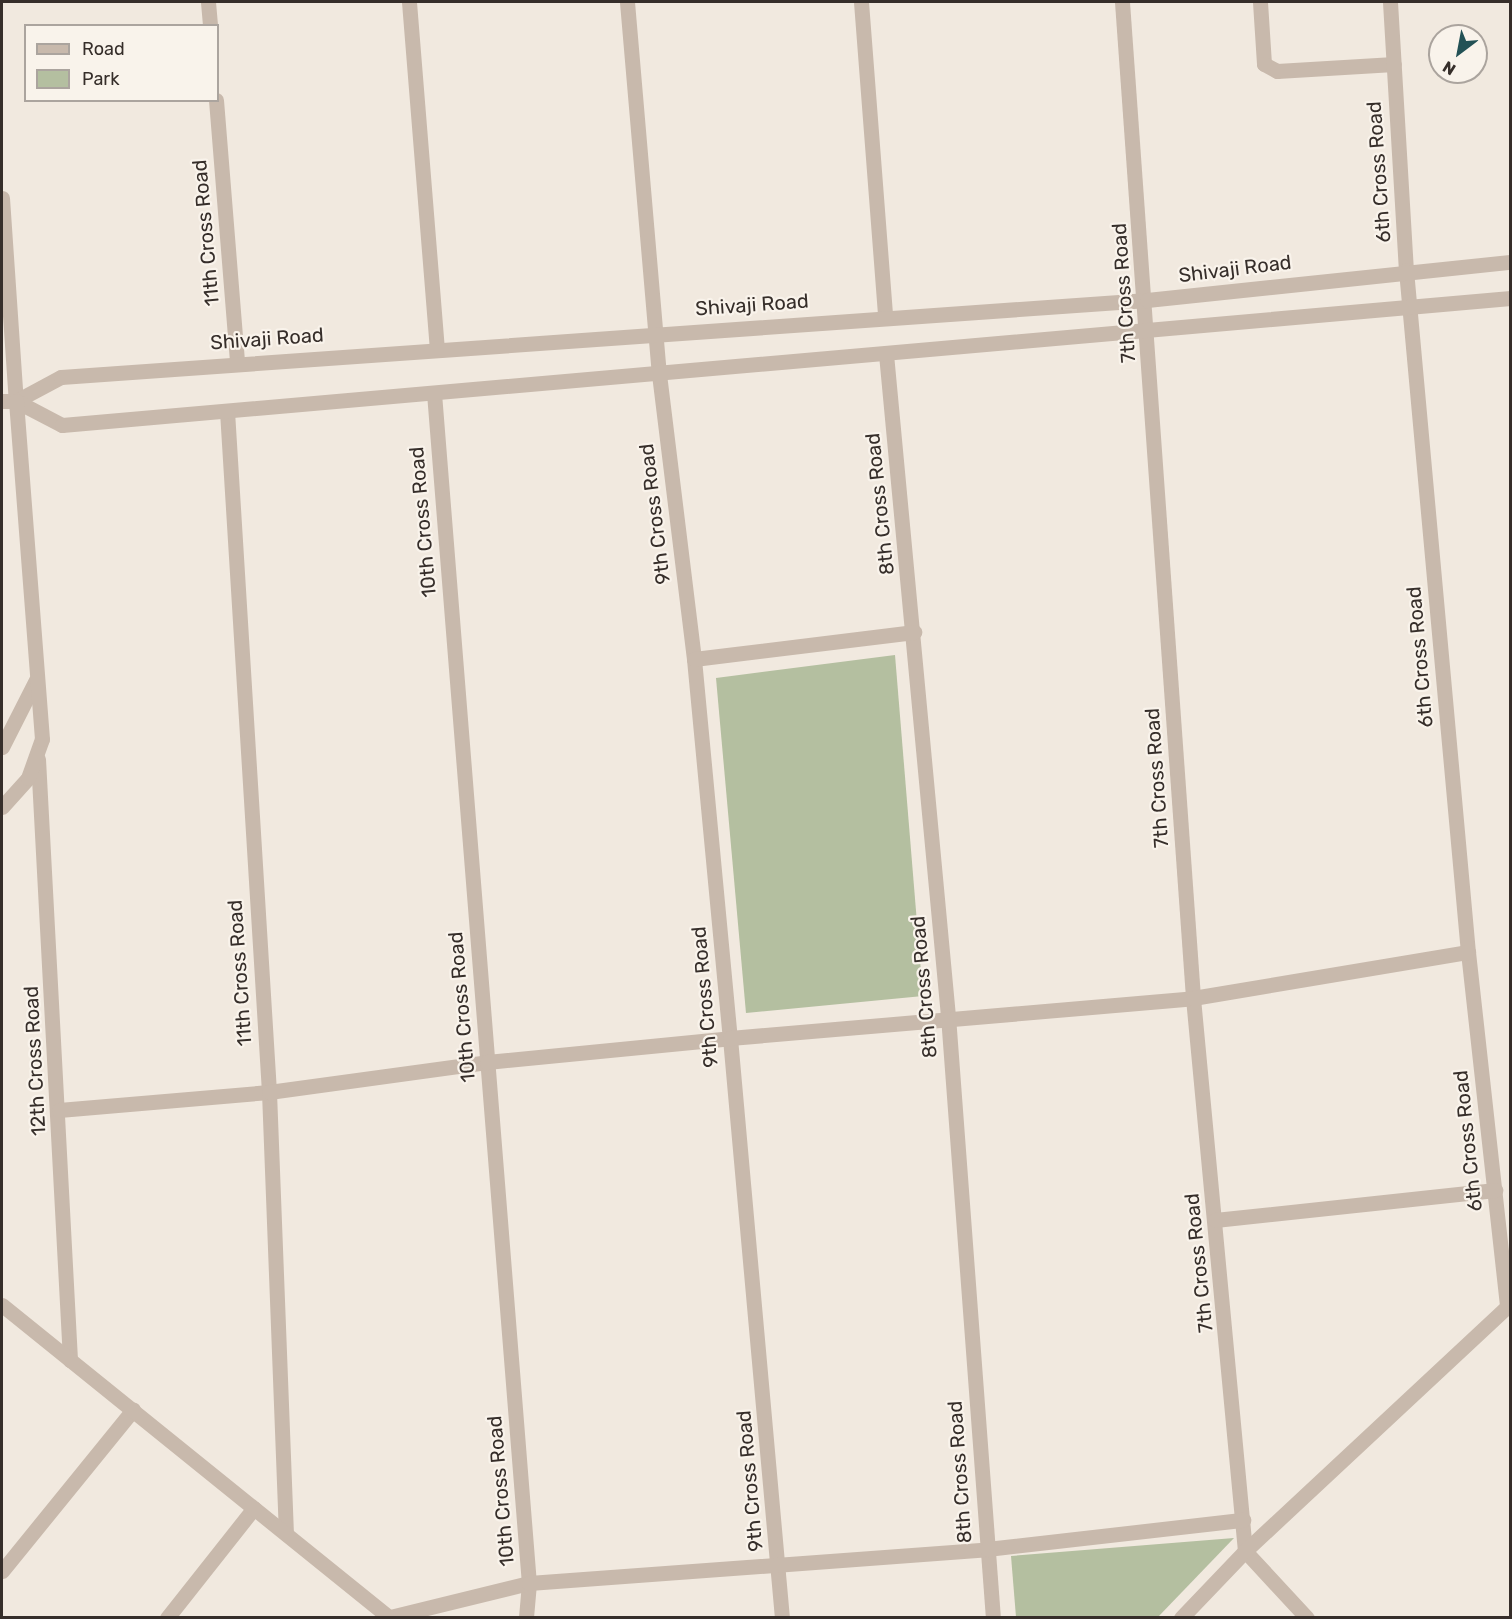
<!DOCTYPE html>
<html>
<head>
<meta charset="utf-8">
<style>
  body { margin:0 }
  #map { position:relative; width:1512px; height:1619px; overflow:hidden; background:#f1e9df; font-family:Rubik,sans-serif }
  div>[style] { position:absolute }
  .green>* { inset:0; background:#b4bfa0 }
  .minor>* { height:15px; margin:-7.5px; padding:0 7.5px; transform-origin:7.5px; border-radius:7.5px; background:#c8b9ac }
  .tertiary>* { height:15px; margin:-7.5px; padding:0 7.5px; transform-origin:7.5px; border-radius:7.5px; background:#c8b9ac }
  span { translate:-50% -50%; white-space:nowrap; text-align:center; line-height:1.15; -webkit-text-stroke:4.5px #f9f3eb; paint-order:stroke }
  .street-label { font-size:20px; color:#362e2a }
  .frame { position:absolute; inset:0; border:3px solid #362e2a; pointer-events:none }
  .legend { position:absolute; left:24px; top:24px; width:195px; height:78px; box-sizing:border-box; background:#f9f3eb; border:2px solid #aba49e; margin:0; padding:8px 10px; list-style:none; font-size:18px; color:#362e2a }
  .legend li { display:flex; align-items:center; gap:12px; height:30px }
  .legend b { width:30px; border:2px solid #aba49e }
  .north { position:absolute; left:1428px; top:24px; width:60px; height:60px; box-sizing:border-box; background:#f9f3eb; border:2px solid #aba49e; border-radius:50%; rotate:212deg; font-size:16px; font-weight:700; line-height:24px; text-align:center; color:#362e2a }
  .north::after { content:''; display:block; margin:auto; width:21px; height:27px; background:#235155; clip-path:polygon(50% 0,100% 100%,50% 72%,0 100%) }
</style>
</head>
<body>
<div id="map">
  <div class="green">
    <i style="clip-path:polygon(895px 655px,923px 996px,746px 1013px,716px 678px)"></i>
    <i style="clip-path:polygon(1234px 1538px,1158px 1617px,1016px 1617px,1011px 1556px)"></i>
  </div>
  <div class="minor">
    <i style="left:208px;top:2px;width:24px;rotate:85deg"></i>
    <i style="left:409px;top:2px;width:349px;rotate:85.4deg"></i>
    <i style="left:627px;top:2px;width:373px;rotate:85.1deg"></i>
    <i style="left:659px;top:374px;width:287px;rotate:83deg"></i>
    <i style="left:694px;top:659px;width:381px;rotate:84.6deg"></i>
    <i style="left:730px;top:1038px;width:582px;rotate:84.88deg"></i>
    <i style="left:861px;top:2px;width:316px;rotate:85.6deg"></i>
    <i style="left:1122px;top:2px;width:999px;rotate:85.92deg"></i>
    <i style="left:1193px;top:998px;width:555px;rotate:84.63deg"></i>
    <i style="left:1260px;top:2px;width:62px;rotate:86.3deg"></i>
    <i style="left:1264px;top:64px;width:15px;rotate:28deg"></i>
    <i style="left:1277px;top:71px;width:117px;rotate:-3.4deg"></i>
    <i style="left:1390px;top:2px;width:268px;rotate:86.6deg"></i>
    <i style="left:1406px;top:270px;width:685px;rotate:84.81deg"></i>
    <i style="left:1468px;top:952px;width:357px;rotate:83.7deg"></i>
    <i style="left:216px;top:100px;width:262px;rotate:85.4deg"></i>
    <i style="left:2px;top:198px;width:203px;rotate:86.1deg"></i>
    <i style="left:16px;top:401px;width:14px;rotate:180deg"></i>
    <i style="left:886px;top:354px;width:665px;rotate:84.65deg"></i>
    <i style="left:948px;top:1016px;width:604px;rotate:85.73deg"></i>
    <i style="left:434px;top:393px;width:1194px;rotate:85.44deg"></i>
    <i style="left:529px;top:1583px;width:35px;rotate:95deg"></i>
    <i style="left:227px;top:411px;width:682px;rotate:86.47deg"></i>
    <i style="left:269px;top:1092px;width:442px;rotate:87.8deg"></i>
    <i style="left:694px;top:659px;width:222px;rotate:-7deg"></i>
    <i style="left:38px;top:759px;width:602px;rotate:86.95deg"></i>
    <i style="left:59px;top:1110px;width:211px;rotate:-4.9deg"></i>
    <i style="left:269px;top:1092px;width:220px;rotate:-7.8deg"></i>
    <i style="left:487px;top:1062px;width:244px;rotate:-5.6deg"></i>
    <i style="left:730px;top:1038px;width:465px;rotate:-4.9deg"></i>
    <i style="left:1193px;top:998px;width:279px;rotate:-9.5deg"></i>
    <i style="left:1215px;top:1220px;width:282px;rotate:-6.1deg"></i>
    <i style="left:1245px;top:1551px;width:91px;rotate:47.2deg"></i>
    <i style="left:2px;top:1571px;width:208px;rotate:-50.9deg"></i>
    <i style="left:167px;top:1618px;width:140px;rotate:-51.7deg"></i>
    <i style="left:386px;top:1618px;width:147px;rotate:-13.8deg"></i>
    <i style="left:529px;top:1583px;width:459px;rotate:-4.2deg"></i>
    <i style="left:987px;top:1549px;width:258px;rotate:-6.5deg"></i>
    <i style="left:1181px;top:1618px;width:93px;rotate:-46.3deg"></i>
    <i style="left:1245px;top:1551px;width:362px;rotate:-43deg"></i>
  </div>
  <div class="tertiary">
    <i style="left:16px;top:401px;width:51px;rotate:-28.1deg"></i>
    <i style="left:61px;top:377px;width:1089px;rotate:-4.06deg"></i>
    <i style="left:1147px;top:300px;width:365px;rotate:-6deg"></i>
    <i style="left:16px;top:401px;width:52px;rotate:27.6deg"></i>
    <i style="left:62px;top:425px;width:1454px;rotate:-5.01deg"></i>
    <i style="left:2px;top:747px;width:75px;rotate:-63.1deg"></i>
    <i style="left:2px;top:807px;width:39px;rotate:-48deg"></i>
    <i style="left:28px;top:778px;width:41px;rotate:-70.3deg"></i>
    <i style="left:42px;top:739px;width:339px;rotate:-94.4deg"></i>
    <i style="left:2px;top:1305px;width:499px;rotate:38.9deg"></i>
  </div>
  <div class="street-label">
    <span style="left:1379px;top:172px;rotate:-94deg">6th Cross Road</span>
    <span style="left:206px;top:233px;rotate:-95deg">11th Cross Road</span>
    <span style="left:1235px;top:269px;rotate:-7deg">Shivaji Road</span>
    <span style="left:1124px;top:293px;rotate:-94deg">7th Cross Road</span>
    <span style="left:752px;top:305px;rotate:-4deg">Shivaji Road</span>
    <span style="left:267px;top:339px;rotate:-4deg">Shivaji Road</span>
    <span style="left:880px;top:504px;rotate:-96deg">8th Cross Road</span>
    <span style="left:655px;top:514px;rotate:-97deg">9th Cross Road</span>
    <span style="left:423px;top:522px;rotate:-95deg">10th Cross Road</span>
    <span style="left:1420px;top:657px;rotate:-95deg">6th Cross Road</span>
    <span style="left:1157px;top:778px;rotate:-94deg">7th Cross Road</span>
    <span style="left:240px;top:973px;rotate:-94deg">11th Cross Road</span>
    <span style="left:924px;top:987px;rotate:-95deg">8th Cross Road</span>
    <span style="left:705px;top:997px;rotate:-95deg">9th Cross Road</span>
    <span style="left:462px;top:1007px;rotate:-95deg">10th Cross Road</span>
    <span style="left:35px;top:1061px;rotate:-93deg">12th Cross Road</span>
    <span style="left:1468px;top:1141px;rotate:-96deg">6th Cross Road</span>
    <span style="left:1199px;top:1263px;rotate:-96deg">7th Cross Road</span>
    <span style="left:960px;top:1472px;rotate:-94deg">8th Cross Road</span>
    <span style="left:750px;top:1481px;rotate:-95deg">9th Cross Road</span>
    <span style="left:501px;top:1491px;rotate:-95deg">10th Cross Road</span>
  </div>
  <div class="frame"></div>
  <ul class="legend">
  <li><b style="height:8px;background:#c8b9ac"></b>Road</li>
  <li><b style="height:16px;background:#b4bfa0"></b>Park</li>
  </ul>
  <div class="north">N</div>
</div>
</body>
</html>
